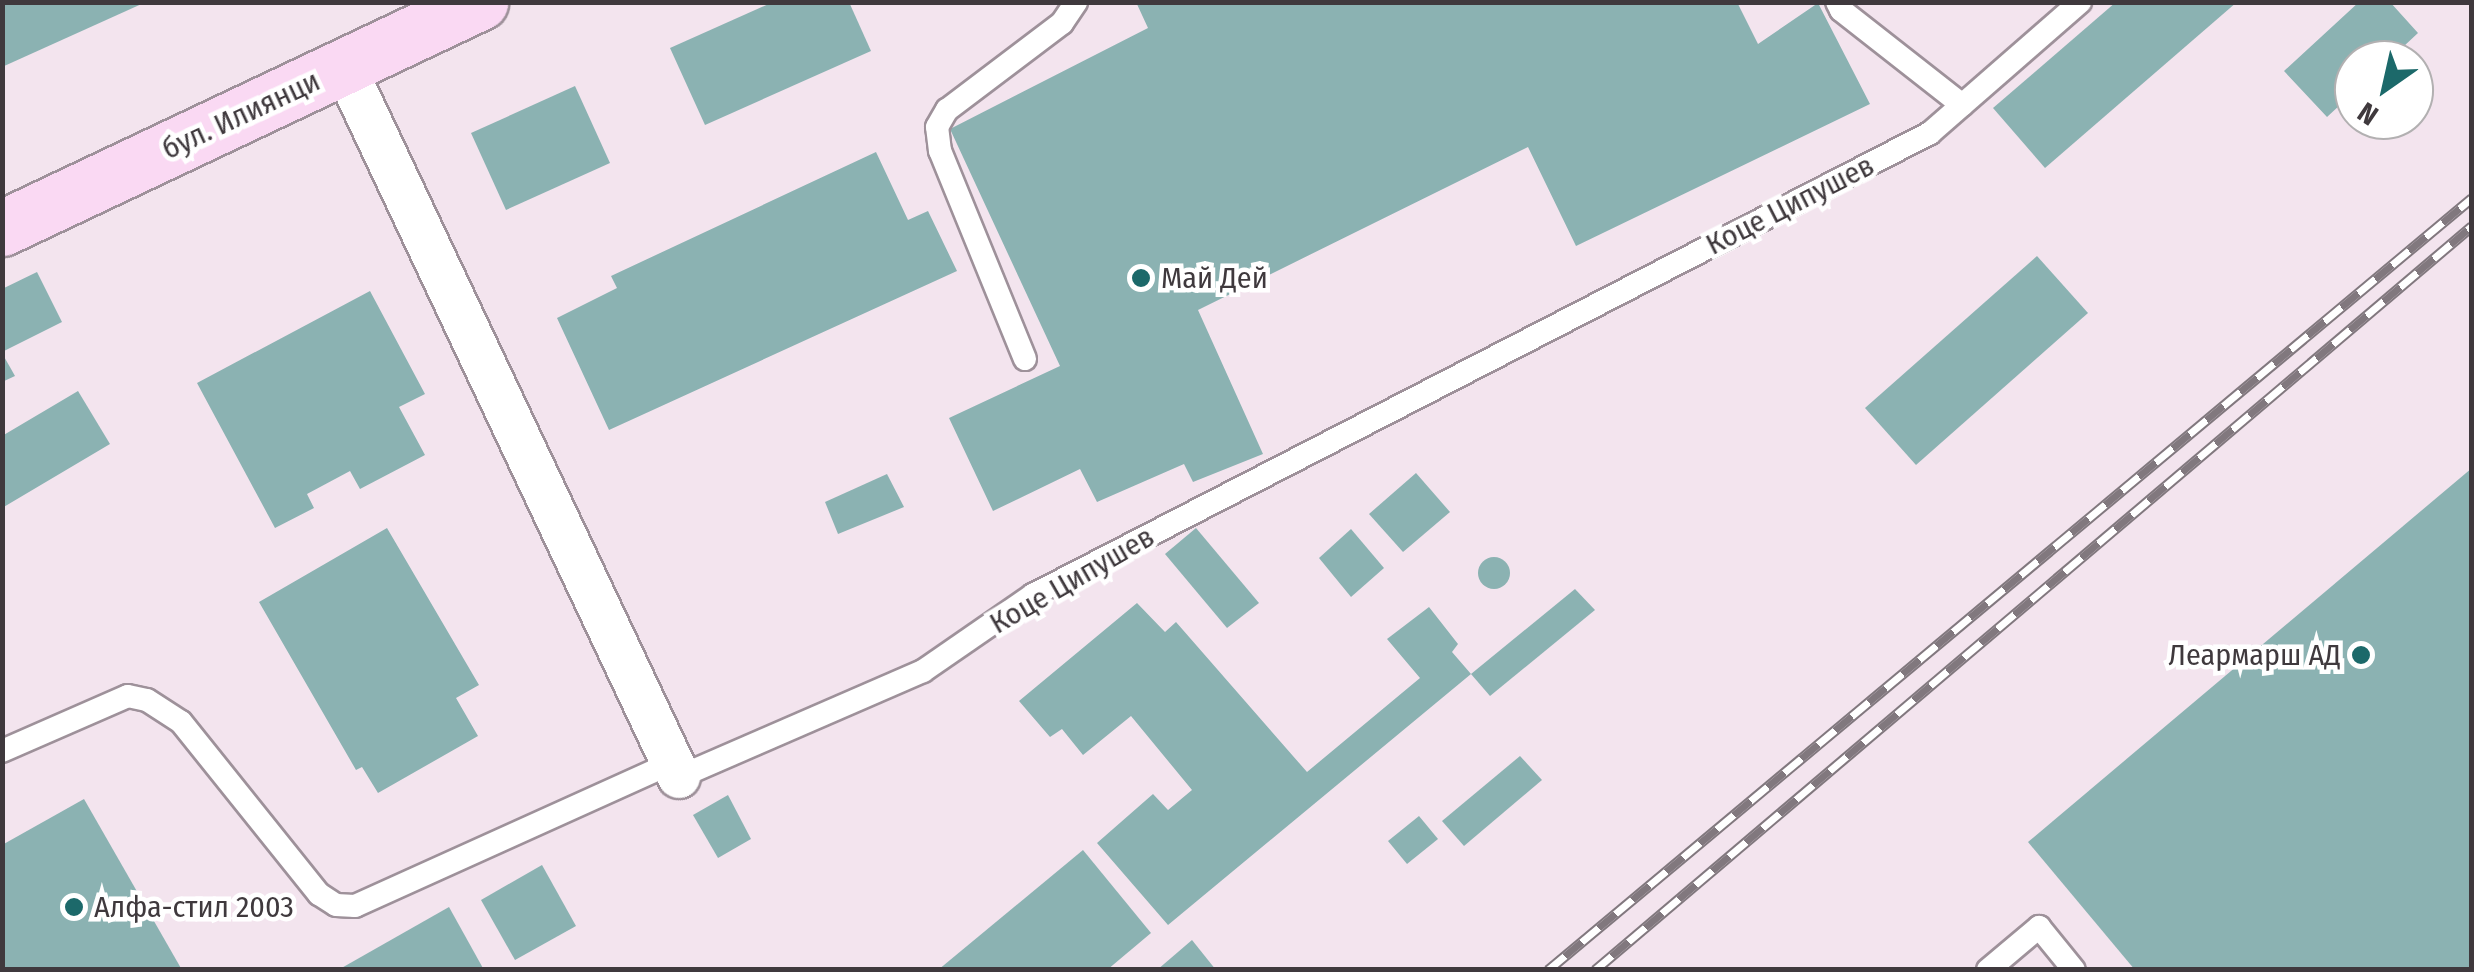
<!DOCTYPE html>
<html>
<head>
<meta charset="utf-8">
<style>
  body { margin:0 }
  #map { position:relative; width:2474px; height:972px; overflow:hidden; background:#f3e4ee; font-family:"Fira Sans Condensed",sans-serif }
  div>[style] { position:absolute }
  .building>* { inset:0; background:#8bb2b2 }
  .round { border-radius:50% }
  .roads { filter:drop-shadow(2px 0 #9e919a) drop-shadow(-2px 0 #9e919a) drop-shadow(0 2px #9e919a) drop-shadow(0 -2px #9e919a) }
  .lane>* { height:22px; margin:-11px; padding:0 11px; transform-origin:11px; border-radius:11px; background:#fff }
  .street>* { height:42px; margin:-21px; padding:0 21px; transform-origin:21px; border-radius:21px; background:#fff }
  .secondary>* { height:55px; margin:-27.5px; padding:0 27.5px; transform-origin:27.5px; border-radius:27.5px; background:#fad9f3 }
  .rail>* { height:11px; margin-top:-5.5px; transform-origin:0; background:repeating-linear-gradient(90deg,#fff 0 22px,#81787e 0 44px); box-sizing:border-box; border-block:2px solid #81787e }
  .dots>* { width:28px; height:28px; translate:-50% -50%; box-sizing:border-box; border:5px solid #fff; border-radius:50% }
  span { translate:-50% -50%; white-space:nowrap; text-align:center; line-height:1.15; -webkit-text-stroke:9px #fff; paint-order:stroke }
  .street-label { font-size:30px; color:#3f393d }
  .poi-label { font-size:30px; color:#3f393d }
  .left { translate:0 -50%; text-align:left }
  .right { translate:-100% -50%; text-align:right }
  .frame { position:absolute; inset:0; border:5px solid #3f393d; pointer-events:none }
  .north { position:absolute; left:2334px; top:40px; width:100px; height:100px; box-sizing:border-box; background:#fff; border:2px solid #b2b0b1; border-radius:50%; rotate:214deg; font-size:28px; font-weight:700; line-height:40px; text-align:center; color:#3f393d }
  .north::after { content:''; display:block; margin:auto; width:35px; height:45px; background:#1c696a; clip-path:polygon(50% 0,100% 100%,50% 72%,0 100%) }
</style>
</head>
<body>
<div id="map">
  <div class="building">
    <i style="clip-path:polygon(2px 2px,146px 2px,2px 67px)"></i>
    <i style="clip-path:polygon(773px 2px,849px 2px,871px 51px,705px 125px,670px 48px)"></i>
    <i style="clip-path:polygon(1136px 2px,1737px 2px,1758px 44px,1818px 3px,1870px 104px,1576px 246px,1528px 147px,1198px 310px,1263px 454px,1193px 482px,1184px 464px,1097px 502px,1080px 469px,993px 511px,949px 418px,1060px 366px,950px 129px,1148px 28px)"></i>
    <i style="clip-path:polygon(2116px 2px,2237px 2px,2045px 168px,1993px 108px)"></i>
    <i style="clip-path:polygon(2359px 2px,2390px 2px,2418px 33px,2389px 60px,2354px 60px,2354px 92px,2327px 117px,2284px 71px)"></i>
    <i style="clip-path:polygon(575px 86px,610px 163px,506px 210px,471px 133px)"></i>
    <i style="clip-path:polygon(876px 152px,908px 220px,928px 211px,957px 271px,609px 430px,557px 318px,617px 288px,611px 276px)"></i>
    <i style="clip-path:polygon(2037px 256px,2088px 313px,1916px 465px,1865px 408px)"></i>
    <i style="clip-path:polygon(37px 272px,62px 322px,2px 352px,2px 289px)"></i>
    <i style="clip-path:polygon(370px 291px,425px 394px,399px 407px,425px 455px,360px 489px,350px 471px,307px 494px,314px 508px,275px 528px,197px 383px)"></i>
    <i style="clip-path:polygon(2px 353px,15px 376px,2px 382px)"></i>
    <i style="clip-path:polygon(78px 391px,110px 444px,2px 508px,2px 436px)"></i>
    <i style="clip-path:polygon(2472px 468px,2472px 970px,2135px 970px,2028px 842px)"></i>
    <i style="clip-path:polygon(1416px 473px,1450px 512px,1403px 552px,1369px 514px)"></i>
    <i style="clip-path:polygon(887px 474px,904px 507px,838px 534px,825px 502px)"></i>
    <i style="clip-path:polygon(387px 528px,479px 685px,456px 698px,478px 736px,378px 793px,362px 767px,356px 770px,259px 602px)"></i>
    <i style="clip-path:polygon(1196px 528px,1259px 603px,1227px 628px,1165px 554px)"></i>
    <i style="clip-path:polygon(1351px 529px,1384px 568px,1351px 597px,1319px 558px)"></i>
    <i class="round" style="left:1478px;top:557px;width:32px;height:32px"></i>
    <i style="clip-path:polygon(1575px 589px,1595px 610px,1490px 696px,1471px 674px)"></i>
    <i style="clip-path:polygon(1137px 603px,1165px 632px,1176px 622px,1307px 772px,1420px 678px,1387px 639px,1429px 607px,1458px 644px,1452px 652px,1471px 674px,1168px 925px,1097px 843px,1153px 794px,1168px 810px,1192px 790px,1131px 716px,1083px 755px,1062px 729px,1050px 737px,1019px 701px)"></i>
    <i style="clip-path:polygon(1520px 756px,1542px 780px,1464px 846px,1442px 821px)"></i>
    <i style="clip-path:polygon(728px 795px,751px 839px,718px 858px,693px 815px)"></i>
    <i style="clip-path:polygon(84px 799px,182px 970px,2px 970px,2px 845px)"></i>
    <i style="clip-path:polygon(1419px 816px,1438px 839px,1407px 864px,1388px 841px)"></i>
    <i style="clip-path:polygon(1083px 850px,1151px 933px,1107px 970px,938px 970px)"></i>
    <i style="clip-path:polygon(542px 865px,576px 926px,515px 960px,481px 900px)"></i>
    <i style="clip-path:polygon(449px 907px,484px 970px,338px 970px)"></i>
    <i style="clip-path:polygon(1192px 940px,1216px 970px,1157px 970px)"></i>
  </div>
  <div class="roads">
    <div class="lane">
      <i style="left:1837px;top:2px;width:9px;rotate:63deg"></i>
      <i style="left:1841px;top:10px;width:154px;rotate:38.1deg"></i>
      <i style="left:1025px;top:359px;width:225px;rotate:-112.2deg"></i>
      <i style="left:940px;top:151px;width:24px;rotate:-97deg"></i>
      <i style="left:937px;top:127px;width:20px;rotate:-60deg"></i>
      <i style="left:947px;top:110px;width:144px;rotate:-37.1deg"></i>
      <i style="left:1062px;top:23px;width:25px;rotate:-56deg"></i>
      <i style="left:2px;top:751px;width:137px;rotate:-23.6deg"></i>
      <i style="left:128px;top:696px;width:19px;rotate:12deg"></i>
      <i style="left:147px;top:700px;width:40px;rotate:32.9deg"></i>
      <i style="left:181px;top:722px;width:221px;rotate:51.3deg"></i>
      <i style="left:319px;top:894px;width:20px;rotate:33deg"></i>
      <i style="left:336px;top:905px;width:19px;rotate:3deg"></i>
      <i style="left:355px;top:906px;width:348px;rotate:-24.3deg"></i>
      <i style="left:679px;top:777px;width:266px;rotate:-23.5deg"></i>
      <i style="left:923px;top:671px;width:134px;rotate:-34.6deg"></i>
      <i style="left:1033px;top:595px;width:1009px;rotate:-27.25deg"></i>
      <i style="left:1930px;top:133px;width:199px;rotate:-41.1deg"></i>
      <i style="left:1988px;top:970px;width:67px;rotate:-40.1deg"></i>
      <i style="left:2039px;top:927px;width:55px;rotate:50.9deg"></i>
    </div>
    <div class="street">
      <i style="left:344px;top:66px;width:786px;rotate:64.77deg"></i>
    </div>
    <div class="secondary">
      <i style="left:2px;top:228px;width:529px;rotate:-25.3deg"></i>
    </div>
  </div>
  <div class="rail">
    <i style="left:1548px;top:970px;width:1204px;rotate:-39.88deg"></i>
    <i style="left:1595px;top:970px;width:1150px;rotate:-40.31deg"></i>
  </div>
  <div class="dots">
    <i style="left:1141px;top:278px;background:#1c696a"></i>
    <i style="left:2361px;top:655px;background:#1c696a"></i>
    <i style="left:74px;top:907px;background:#1c696a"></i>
  </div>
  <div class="street-label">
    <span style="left:241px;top:115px;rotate:-25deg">бул. Илиянци</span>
    <span style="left:1790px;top:205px;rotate:-27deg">Коце Ципушев</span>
    <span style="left:1072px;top:580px;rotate:-30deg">Коце Ципушев</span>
  </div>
  <div class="poi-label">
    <span class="left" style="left:1161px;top:278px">Май Дей</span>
    <span class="right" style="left:2341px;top:655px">Леармарш АД</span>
    <span class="left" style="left:94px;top:907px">Алфа-стил 2003</span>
  </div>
  <div class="frame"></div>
  <div class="north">N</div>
</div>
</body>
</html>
